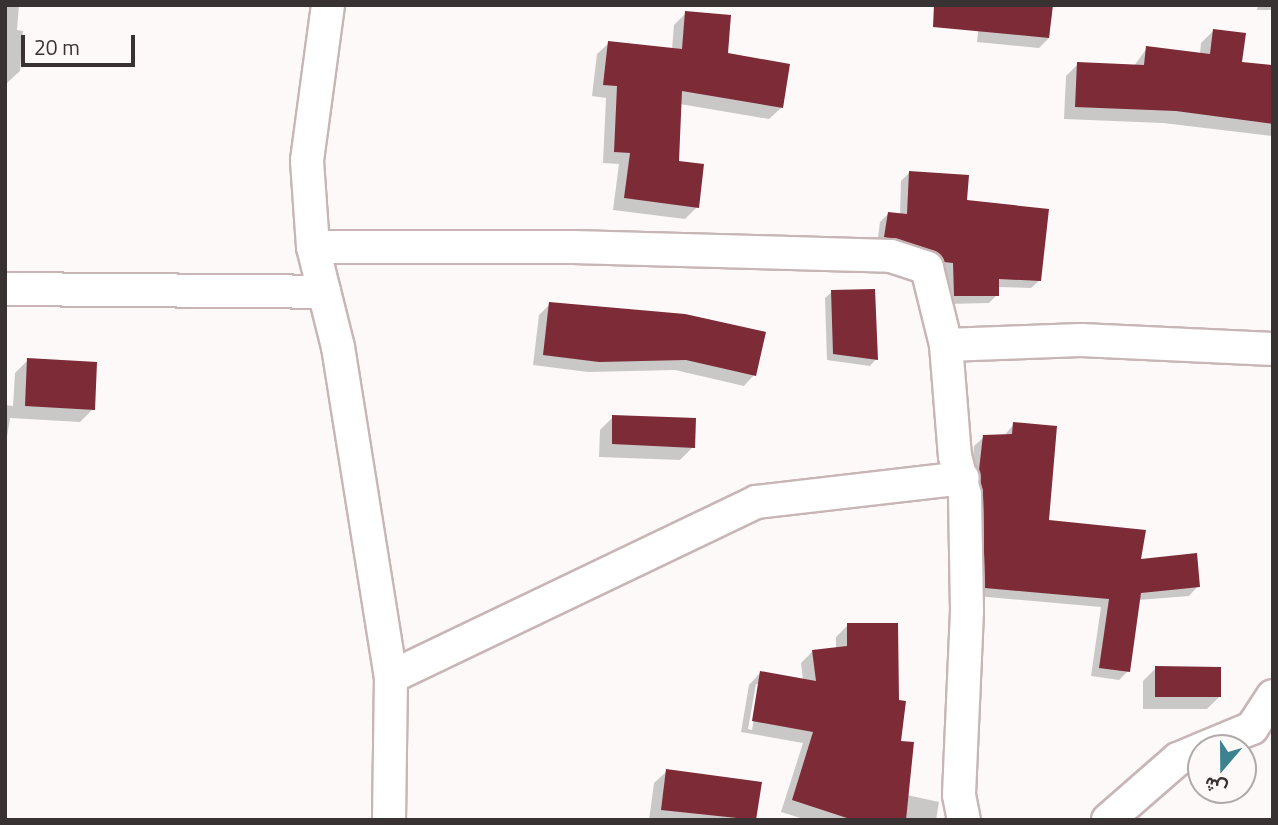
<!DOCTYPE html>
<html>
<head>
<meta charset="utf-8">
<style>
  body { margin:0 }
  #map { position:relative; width:1278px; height:825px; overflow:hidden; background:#fdf9f9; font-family:"Titillium Web",Vazirmatn,sans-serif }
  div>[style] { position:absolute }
  .shadow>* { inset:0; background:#0003 }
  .building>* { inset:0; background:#7c2b37 }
  .roads { filter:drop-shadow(2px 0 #c8b6b7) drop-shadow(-2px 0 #c8b6b7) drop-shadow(0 2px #c8b6b7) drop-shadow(0 -2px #c8b6b7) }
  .minor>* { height:32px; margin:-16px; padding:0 16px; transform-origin:16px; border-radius:16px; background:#fff }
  span { translate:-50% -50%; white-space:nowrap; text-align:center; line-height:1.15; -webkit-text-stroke:7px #fdf9f9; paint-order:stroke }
  .frame { position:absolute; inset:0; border:7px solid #393233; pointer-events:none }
  .north { position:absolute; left:1187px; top:734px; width:70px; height:70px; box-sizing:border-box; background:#fdf9f9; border:2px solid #afa9aa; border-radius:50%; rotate:200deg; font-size:19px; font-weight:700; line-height:28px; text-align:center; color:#393233 }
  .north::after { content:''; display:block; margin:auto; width:24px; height:32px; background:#3d838f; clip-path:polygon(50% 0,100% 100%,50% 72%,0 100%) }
  .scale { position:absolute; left:21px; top:35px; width:114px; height:32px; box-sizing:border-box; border:4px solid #393233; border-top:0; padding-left:9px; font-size:21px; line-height:24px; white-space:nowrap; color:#393233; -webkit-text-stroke:5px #fdf9f9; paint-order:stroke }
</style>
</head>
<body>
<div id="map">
  <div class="shadow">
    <i style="clip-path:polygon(5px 5px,19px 5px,17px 30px,23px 31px,20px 71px,7px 83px)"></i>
    <i style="clip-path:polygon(981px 5px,1052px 5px,1049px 38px,1039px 48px,977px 42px)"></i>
    <i style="clip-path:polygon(1258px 5px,1273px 5px,1273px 10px,1257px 10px)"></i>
    <i style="clip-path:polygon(686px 13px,781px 108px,769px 119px,680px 104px,677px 162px,697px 207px,685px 219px,613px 210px,619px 164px,603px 163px,606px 98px,592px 96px,597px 54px,609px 43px,672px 49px,674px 25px)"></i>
    <i style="clip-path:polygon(1213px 31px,1240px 63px,1273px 67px,1273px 136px,1163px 123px,1064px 119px,1066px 76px,1078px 64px,1134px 66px,1147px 48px,1200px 54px,1201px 43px)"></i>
    <i style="clip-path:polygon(909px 173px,965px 202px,1040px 280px,1031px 288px,997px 287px,997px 295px,989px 303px,946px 304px,945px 271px,877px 245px,880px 222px,889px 213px,900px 215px,901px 181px)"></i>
    <i style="clip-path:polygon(832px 292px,876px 359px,870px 366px,827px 360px,825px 298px)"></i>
    <i style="clip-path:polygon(550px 304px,754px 375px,744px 386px,675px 370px,588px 372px,533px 365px,539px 315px)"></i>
    <i style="clip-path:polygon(28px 360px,93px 409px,80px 422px,10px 418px,5px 449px,5px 405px,13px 406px,15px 373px)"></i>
    <i style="clip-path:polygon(613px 417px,693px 447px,680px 460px,599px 457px,600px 430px)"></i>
    <i style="clip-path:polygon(1014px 424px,1047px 522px,1198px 586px,1189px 596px,1138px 600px,1128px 671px,1119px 680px,1091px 676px,1101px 607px,976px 596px,971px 480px,974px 446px,984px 437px,1004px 436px)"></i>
    <i style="clip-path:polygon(evenodd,848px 625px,899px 742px,907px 795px,939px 802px,936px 820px,807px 820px,781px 812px,803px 743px,741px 732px,749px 685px,760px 673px,803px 680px,801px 663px,813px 651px,836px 649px,836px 637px,848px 625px,756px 684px,760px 684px,752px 730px,748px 729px,756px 684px)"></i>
    <i style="clip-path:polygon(1156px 668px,1219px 697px,1207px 709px,1143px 709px,1143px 681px)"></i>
    <i style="clip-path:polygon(667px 771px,755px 820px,649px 820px,654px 783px)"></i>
  </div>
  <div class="building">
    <i style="clip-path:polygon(934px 5px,1053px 5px,1049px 38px,933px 27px)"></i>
    <i style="clip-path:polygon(685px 11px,731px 15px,728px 53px,790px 64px,783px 108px,682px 91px,679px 161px,704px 164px,699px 208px,624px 198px,630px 153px,614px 152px,617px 86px,603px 85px,608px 41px,682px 49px)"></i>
    <i style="clip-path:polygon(1213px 29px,1246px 33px,1242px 62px,1273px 65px,1273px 124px,1176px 111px,1075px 107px,1077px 62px,1144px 65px,1146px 46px,1210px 54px)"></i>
    <i style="clip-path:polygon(909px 171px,969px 175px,967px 200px,1049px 209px,1041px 281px,999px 279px,999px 296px,954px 296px,953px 263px,944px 262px,933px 251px,884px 237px,888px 212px,907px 214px)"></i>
    <i style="clip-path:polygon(875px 289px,878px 360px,833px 354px,831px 290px)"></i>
    <i style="clip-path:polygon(549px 302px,685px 314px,766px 332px,756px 376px,686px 360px,599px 362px,543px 355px)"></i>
    <i style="clip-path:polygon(27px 358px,97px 362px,95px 410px,25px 406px)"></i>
    <i style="clip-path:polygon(612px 415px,696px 418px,695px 448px,612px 444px)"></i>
    <i style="clip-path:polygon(1013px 422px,1057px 426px,1049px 520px,1146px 530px,1141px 559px,1197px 553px,1200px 587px,1141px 593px,1130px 672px,1099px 668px,1109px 599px,985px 588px,979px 470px,983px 435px,1012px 434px)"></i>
    <i style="clip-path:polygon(847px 623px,898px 623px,899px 700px,906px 701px,901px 741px,914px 742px,906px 820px,853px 820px,792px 800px,813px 732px,752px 721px,760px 671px,816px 681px,812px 650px,847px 646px)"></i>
    <i style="clip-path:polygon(1155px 666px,1221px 667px,1221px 697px,1155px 697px)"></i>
    <i style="clip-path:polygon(666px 769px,762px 782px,756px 820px,661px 810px)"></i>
  </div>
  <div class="roads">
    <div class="minor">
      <i style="left:328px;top:5px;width:157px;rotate:97.7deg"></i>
      <i style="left:307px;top:161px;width:86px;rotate:86deg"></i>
      <i style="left:313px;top:247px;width:103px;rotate:76deg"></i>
      <i style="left:338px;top:347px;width:334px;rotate:80.9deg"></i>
      <i style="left:391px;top:677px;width:143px;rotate:90.8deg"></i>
      <i style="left:313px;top:247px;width:260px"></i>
      <i style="left:573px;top:247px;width:318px;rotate:1.6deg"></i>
      <i style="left:891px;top:256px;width:38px;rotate:18deg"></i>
      <i style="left:927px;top:268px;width:79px;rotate:76.1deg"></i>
      <i style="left:946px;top:345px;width:111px;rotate:85.4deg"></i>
      <i style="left:955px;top:456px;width:40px;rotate:75.6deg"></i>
      <i style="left:965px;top:495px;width:116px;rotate:89deg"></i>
      <i style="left:967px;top:611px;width:184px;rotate:92.5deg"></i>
      <i style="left:959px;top:795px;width:25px;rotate:79deg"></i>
      <i style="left:5px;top:289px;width:319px;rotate:0.5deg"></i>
      <i style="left:946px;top:345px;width:135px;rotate:-2.1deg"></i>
      <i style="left:1081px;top:340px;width:192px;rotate:2.7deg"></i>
      <i style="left:391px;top:677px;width:405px;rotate:-25.6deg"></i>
      <i style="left:756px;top:502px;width:208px;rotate:-6.6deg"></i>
      <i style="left:1204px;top:748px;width:52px;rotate:-22.6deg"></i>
      <i style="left:1252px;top:728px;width:38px;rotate:-57deg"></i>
      <i style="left:1108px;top:820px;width:93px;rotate:-41.1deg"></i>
      <i style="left:1178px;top:759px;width:25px;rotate:-23deg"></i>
    </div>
  </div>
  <div class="frame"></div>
  <div class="north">ش</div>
  <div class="scale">20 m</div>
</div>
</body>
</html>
